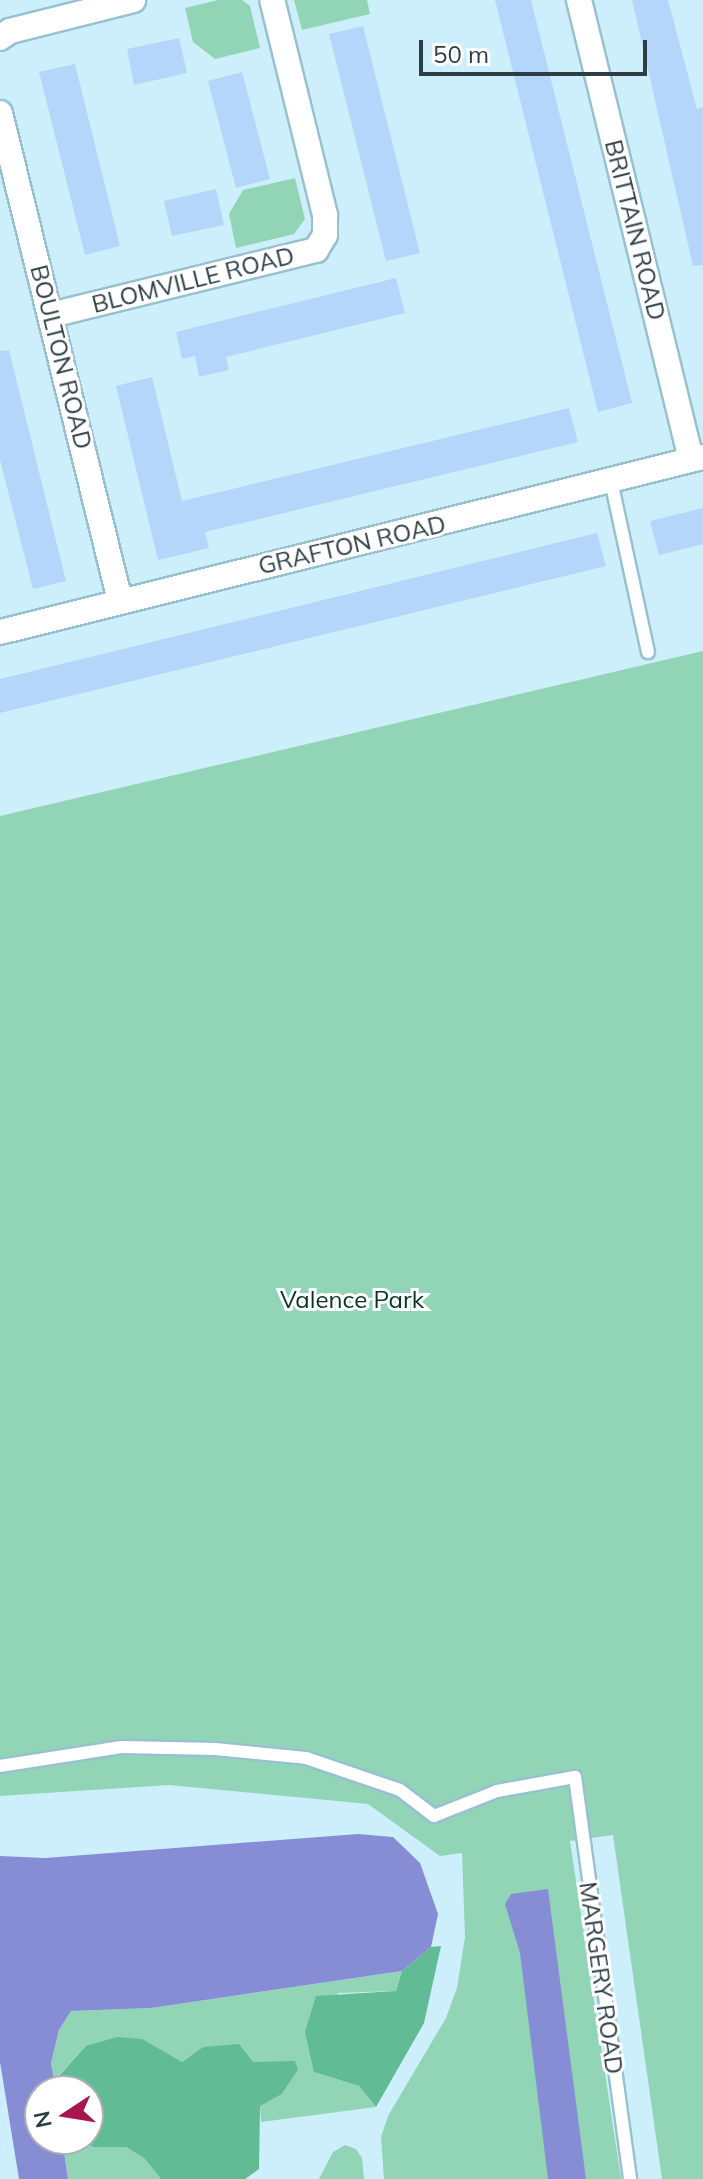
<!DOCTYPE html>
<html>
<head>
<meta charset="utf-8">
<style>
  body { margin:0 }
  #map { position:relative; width:703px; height:2179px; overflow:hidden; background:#cdeffb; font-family:Mulish,sans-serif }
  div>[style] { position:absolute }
  .green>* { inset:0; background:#92d5b6 }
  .forest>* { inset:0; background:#61bc96 }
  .water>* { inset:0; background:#868dd4 }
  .building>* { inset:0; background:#b4d6fb }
  .roads { filter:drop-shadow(2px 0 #97c1d0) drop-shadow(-2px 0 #97c1d0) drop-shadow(0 2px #97c1d0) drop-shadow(0 -2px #97c1d0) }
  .service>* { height:12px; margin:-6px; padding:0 6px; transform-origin:6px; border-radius:6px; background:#fff }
  .minor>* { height:24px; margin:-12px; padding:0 12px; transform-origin:12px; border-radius:12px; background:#fff }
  span { translate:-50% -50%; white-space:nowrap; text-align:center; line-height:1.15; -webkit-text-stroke:6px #fff; paint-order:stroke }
  .street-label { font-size:24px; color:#2c3d43 }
  .park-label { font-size:24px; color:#093424 }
  .north { position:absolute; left:24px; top:2075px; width:80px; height:80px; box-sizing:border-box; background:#fff; border:2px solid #abb1b4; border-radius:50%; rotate:258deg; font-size:22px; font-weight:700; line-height:32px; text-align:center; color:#2c3d43 }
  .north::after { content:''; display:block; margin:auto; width:28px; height:36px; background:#a7154f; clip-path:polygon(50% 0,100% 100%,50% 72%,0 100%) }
  .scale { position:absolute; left:419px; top:40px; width:228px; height:36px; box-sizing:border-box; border:4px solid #2c3d43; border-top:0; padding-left:10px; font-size:24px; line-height:28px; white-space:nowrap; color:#2c3d43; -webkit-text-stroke:6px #fff; paint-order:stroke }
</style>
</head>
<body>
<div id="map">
  <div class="green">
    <i style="clip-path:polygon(218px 0,242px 0,250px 6px,260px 48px,215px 59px,193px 42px,185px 8px)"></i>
    <i style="clip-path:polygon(294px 0,367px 0,370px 14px,302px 30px)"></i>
    <i style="clip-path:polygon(295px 178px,305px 219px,294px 234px,236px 248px,229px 214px,243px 190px)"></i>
    <i style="clip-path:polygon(703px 651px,703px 2179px,662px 2179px,613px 1835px,570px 1841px,621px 2179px,384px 2179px,381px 2137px,388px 2116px,446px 2018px,457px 1988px,465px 1937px,462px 1853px,440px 1856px,368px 1804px,169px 1785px,0 1796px,0 816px)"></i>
    <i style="clip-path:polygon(402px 1971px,396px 1991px,338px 1993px,314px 2072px,359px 2086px,376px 2107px,261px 2122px,260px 2105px,282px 2094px,298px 2070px,295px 2062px,252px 2062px,203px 2047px,182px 2062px,164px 2053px,86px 2046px,54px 2080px,51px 2063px,59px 2030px,71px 2011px,151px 2008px)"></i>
    <i style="clip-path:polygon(62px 2139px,93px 2147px,126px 2147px,144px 2158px,161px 2179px,68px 2179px)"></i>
    <i style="clip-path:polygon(345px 2145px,356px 2149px,362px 2158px,364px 2179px,319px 2179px,333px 2152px)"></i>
  </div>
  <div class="forest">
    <i style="clip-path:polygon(441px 1946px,424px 2023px,376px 2107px,359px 2086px,314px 2072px,305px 2032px,316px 1996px,396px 1991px,402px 1971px,431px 1947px)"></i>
    <i style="clip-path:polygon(117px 2037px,142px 2039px,182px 2062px,203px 2047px,239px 2044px,253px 2062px,295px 2061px,298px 2070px,282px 2094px,260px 2106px,259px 2169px,245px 2179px,161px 2179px,144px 2158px,126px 2147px,93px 2147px,76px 2139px,88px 2139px,88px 2091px,56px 2091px,54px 2081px,86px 2046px)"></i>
  </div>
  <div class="water">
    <i style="clip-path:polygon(358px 1834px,393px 1837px,420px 1863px,438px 1914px,431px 1947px,402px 1971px,151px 2008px,71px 2011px,59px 2030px,51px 2063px,56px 2091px,40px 2091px,40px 2139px,62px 2139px,68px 2179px,19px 2179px,0 2062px,0 1856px,45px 1858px)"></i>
    <i style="clip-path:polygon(548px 1889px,586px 2179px,548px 2179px,520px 1953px,505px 1904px,511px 1894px)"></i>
  </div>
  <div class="building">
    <i style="clip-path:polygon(495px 0,531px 0,632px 403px,598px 412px)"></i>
    <i style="clip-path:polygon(632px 0,668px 0,697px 109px,703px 107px,703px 265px,693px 266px)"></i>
    <i style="clip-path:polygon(363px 26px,420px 253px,386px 261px,329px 34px)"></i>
    <i style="clip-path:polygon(179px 38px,187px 73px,134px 85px,127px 49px)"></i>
    <i style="clip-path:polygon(75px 64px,120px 246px,85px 255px,39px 72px)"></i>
    <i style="clip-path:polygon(242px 72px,270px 179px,236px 188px,208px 81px)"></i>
    <i style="clip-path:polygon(216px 189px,224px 225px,172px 236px,164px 201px)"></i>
    <i style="clip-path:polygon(396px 278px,405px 313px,226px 357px,229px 370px,199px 377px,195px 356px,182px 359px,176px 332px)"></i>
    <i style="clip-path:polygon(9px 350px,66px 581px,33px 589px,0 460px,0 351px)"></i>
    <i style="clip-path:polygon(152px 377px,182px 501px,569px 408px,578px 442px,205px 532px,209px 548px,158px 560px,116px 386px)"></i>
    <i style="clip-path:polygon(703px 508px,703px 544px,659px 555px,650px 521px)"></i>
    <i style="clip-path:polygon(597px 533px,606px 566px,0 713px,0 679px)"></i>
  </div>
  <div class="roads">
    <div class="service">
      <i style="left:611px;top:481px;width:175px;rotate:77.8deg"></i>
      <i style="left:0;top:1766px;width:123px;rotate:-8.9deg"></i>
      <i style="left:122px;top:1747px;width:93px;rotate:1.2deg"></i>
      <i style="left:215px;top:1749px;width:91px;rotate:5.6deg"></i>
      <i style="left:306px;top:1758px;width:99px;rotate:18.8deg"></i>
      <i style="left:400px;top:1790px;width:43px;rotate:37.4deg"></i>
      <i style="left:434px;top:1816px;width:68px;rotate:-21.6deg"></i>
      <i style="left:497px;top:1791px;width:79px;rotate:-10.2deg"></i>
      <i style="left:575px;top:1777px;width:406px;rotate:82.2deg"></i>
    </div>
    <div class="minor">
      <i style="left:579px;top:0;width:473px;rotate:76.3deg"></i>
      <i style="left:0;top:38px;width:12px;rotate:-35deg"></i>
      <i style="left:10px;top:31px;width:127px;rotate:-14.1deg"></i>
      <i style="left:0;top:113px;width:503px;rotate:76.18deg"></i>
      <i style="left:51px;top:315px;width:273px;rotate:-13.8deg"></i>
      <i style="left:316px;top:250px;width:17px;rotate:-59deg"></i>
      <i style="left:325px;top:235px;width:20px;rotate:-90deg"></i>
      <i style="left:325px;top:215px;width:221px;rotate:-103.8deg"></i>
      <i style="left:0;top:632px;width:724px;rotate:-13.98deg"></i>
    </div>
  </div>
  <div class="street-label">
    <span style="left:635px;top:230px;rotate:76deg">BRITTAIN ROAD</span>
    <span style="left:193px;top:280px;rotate:-14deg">BLOMVILLE ROAD</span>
    <span style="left:61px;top:357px;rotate:76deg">BOULTON ROAD</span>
    <span style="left:352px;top:545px;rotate:-13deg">GRAFTON ROAD</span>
    <span style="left:601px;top:1978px;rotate:82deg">MARGERY ROAD</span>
  </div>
  <div class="park-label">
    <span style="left:352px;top:1300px">Valence Park</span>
  </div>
  <div class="north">N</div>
  <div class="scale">50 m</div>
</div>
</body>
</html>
